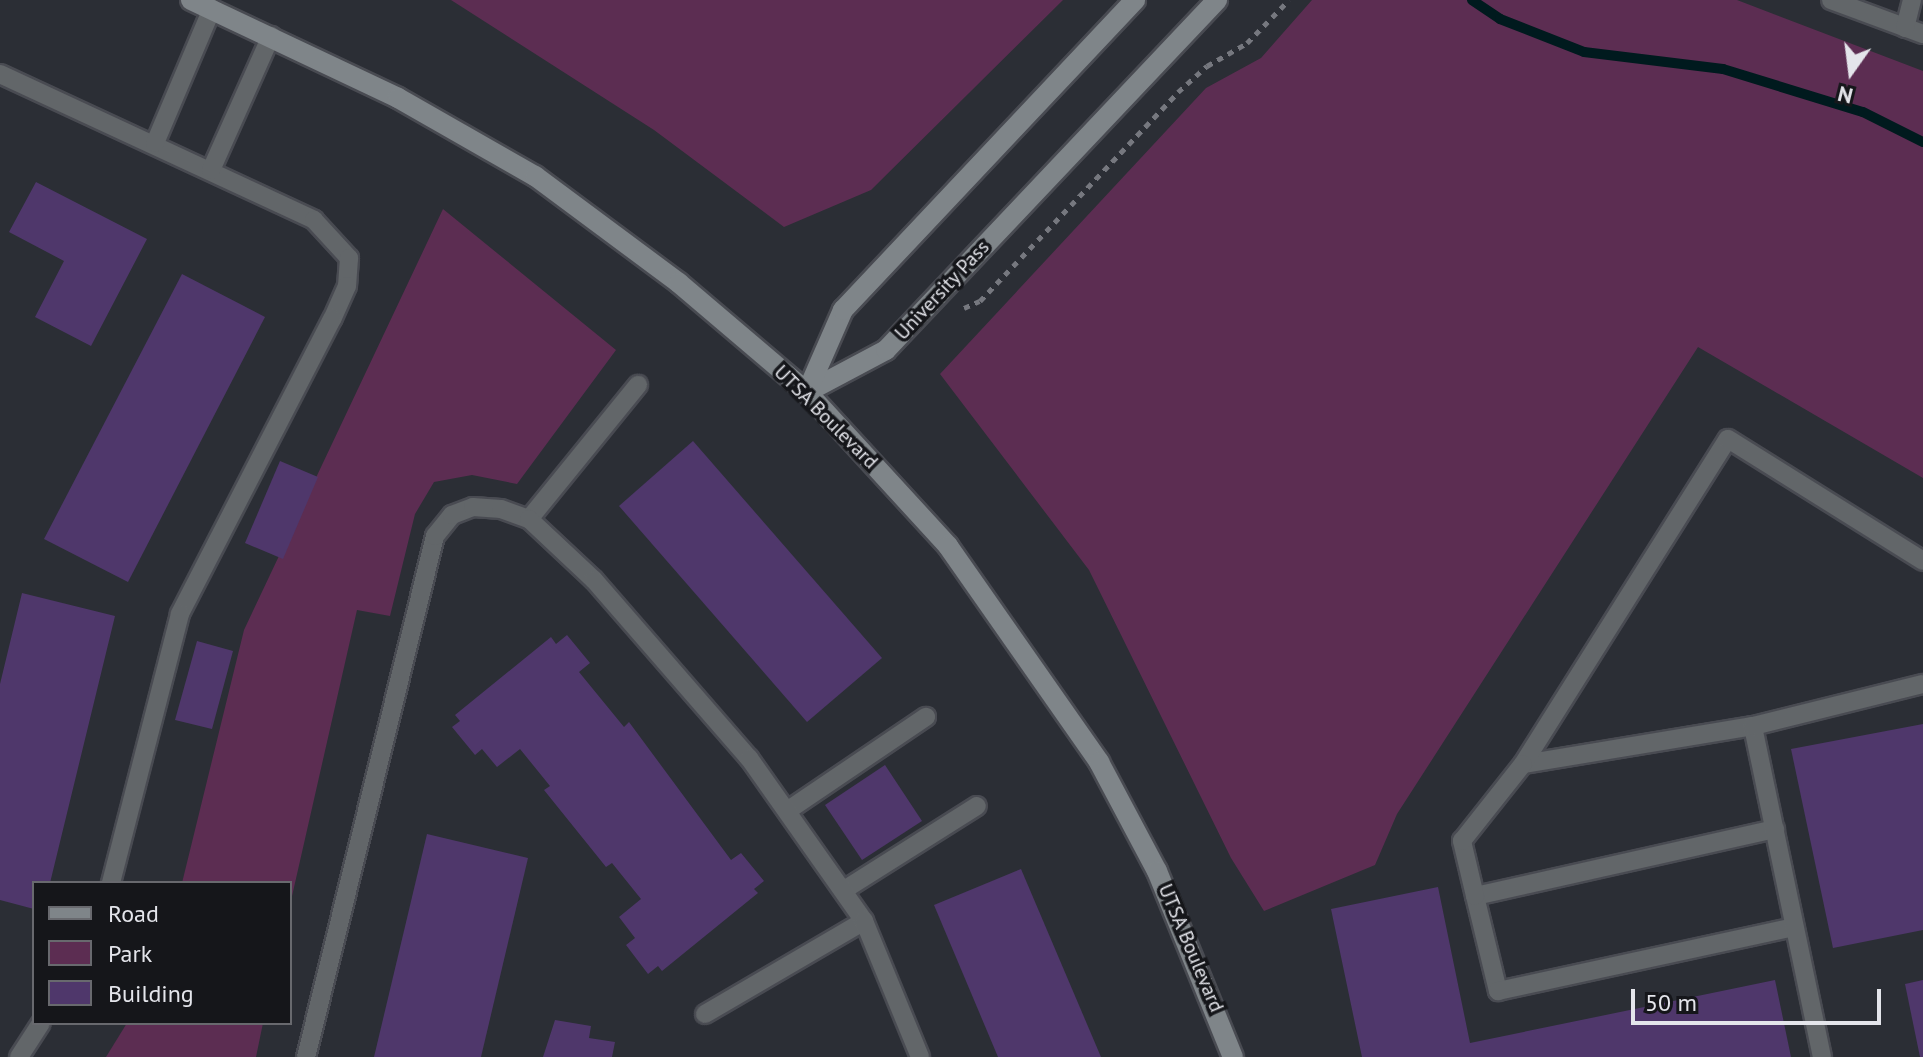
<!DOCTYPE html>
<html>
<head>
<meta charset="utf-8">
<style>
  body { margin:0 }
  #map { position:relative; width:1923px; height:1057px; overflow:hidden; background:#2b2e35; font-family:"PT Sans",sans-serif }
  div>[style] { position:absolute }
  .green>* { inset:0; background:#5c2d52 }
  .stream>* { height:10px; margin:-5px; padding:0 5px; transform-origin:5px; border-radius:5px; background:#001a1e }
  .building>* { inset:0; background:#4f376b }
  .path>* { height:5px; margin-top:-2.5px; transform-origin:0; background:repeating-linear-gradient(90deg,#76787f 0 6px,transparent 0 12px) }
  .roads { filter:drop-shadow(2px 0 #494b52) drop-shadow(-2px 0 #494b52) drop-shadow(0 2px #494b52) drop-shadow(0 -2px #494b52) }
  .lane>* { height:18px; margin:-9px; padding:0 9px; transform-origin:9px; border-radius:9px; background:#626669 }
  .secondary>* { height:20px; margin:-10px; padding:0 10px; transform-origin:10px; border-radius:10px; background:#7f8589 }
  span { translate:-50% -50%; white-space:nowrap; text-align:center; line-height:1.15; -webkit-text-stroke:7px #15161a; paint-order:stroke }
  .street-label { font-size:20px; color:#e4e5eb }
  .legend { position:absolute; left:32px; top:881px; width:260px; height:144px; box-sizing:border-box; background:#15161a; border:2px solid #68696e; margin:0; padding:10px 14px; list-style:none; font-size:24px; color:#e4e5eb }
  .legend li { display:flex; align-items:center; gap:16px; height:40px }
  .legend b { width:40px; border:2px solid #68696e }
  .north { position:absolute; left:1811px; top:32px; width:80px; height:80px; -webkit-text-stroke:6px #15161a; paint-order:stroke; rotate:194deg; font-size:22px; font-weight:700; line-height:32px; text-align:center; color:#e4e5eb }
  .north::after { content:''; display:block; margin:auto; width:28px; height:36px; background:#e4e5eb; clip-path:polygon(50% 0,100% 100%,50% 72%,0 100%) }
  .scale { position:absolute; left:1631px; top:989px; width:250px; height:36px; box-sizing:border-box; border:4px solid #e4e5eb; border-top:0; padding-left:10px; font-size:24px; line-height:28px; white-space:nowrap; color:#e4e5eb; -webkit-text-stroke:6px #15161a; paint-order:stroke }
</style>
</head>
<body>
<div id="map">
  <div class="green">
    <i style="clip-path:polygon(451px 0,1063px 0,871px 190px,784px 227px,654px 130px)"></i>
    <i style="clip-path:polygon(1312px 0,1737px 0,1923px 71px,1923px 478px,1698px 347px,1397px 814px,1375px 865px,1264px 911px,1231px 858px,1089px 570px,940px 374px,1206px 88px,1261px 58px)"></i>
    <i style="clip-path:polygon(443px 209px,616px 350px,517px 484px,472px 475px,434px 482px,415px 514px,390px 616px,357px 610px,290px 905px,290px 883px,182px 883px,244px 630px)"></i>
    <i style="clip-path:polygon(127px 1023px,263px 1023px,256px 1057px,106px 1057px)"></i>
  </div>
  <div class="stream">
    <i style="left:1472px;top:0;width:34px;rotate:34deg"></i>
    <i style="left:1500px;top:19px;width:90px;rotate:21.4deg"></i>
    <i style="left:1584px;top:52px;width:140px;rotate:7deg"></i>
    <i style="left:1723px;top:69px;width:146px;rotate:17.1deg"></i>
    <i style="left:1863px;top:112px;width:67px;rotate:26.6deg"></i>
  </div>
  <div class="building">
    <i style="clip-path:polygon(36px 182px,147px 239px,91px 346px,35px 317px,64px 261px,9px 232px)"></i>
    <i style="clip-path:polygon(182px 274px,265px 317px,128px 582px,44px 539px)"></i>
    <i style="clip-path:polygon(693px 441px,882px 658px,807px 722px,619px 506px)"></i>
    <i style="clip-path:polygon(280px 461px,318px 477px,283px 559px,245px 543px)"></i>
    <i style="clip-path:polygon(22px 593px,115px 616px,50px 883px,34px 883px,34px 909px,0 900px,0 684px)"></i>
    <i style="clip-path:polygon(567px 635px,590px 663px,579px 672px,624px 727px,629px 722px,731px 860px,741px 853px,764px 881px,754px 889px,758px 893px,662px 971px,658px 966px,648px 974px,626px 945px,635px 938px,619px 917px,641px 899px,612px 863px,606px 867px,544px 790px,550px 786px,520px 749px,497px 767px,482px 749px,475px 755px,452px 727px,460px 721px,455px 715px,551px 637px,556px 644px)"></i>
    <i style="clip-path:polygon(197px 641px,233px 651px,212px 729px,175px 720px)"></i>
    <i style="clip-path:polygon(1923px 724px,1923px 930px,1833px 948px,1791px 749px)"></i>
    <i style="clip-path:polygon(885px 765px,922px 821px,862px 860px,825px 805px)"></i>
    <i style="clip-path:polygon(427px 834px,528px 858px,481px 1057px,374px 1057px)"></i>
    <i style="clip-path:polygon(1021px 869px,1101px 1057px,998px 1057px,934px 905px)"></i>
    <i style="clip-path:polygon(1438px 887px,1470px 1043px,1775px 980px,1791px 1057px,1362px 1057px,1331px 909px)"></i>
    <i style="clip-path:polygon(1923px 980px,1923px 1057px,1920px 1057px,1905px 984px)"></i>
    <i style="clip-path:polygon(555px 1020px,591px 1026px,589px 1038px,615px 1042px,612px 1057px,543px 1057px)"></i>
  </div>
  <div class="path">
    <i style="left:964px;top:308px;width:17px;rotate:-24deg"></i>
    <i style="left:980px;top:301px;width:288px;rotate:-46.5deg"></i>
    <i style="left:1178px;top:92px;width:39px;rotate:-42deg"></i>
    <i style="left:1207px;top:66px;width:46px;rotate:-29.9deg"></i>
    <i style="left:1247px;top:43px;width:60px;rotate:-45.7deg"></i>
  </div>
  <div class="roads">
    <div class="lane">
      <i style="left:1831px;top:0;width:98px;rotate:20.3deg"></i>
      <i style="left:1905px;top:28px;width:29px;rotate:-76deg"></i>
      <i style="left:0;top:74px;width:346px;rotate:24.9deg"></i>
      <i style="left:314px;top:220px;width:52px;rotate:47.4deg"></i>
      <i style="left:349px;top:258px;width:28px;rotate:94deg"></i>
      <i style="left:347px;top:286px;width:36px;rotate:114deg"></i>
      <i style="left:332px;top:319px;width:332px;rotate:117.3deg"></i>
      <i style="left:180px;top:614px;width:278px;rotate:104.4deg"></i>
      <i style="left:155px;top:143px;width:146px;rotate:-67deg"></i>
      <i style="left:211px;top:170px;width:147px;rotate:-65.9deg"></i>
      <i style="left:529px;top:519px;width:173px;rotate:-50.9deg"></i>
      <i style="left:1753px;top:726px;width:233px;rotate:170.6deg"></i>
      <i style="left:1523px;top:764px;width:384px;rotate:-57.8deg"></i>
      <i style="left:1728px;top:439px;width:230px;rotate:32deg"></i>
      <i style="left:787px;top:811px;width:168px;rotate:-34.1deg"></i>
      <i style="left:1775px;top:829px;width:307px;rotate:167.4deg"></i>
      <i style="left:1475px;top:896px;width:98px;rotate:76.4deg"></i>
      <i style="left:1498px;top:991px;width:303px;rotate:-12.2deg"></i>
      <i style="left:844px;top:890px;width:157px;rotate:-32.3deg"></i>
      <i style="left:1475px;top:896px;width:57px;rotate:-103.3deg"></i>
      <i style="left:1462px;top:841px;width:98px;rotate:-51.6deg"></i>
      <i style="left:705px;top:1014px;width:184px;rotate:-30.3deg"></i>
      <i style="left:19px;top:1057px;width:40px;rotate:-57.1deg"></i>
      <i style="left:306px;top:1057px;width:537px;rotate:-76.09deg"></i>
      <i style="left:435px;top:536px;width:27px;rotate:-51deg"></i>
      <i style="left:452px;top:515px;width:22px;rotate:-21deg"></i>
      <i style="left:473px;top:507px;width:28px;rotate:4deg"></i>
      <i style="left:501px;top:509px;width:30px;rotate:20deg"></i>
      <i style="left:529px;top:519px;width:89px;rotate:43.2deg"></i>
      <i style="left:594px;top:580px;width:236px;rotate:49deg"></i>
      <i style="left:749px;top:758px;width:199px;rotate:54.8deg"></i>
      <i style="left:864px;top:921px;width:147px;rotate:67.6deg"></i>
      <i style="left:1822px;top:1057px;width:338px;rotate:-101.8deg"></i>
      <i style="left:1753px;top:726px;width:175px;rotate:-13.9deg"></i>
    </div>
    <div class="secondary">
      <i style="left:191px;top:0;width:229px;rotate:25.3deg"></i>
      <i style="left:398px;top:98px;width:158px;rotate:29.7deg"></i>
      <i style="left:535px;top:176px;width:179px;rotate:36.6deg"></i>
      <i style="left:679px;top:283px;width:168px;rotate:40.4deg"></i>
      <i style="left:807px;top:392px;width:209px;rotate:47.5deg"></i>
      <i style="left:948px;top:546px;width:264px;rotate:55deg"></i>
      <i style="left:1099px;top:762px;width:123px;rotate:62deg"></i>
      <i style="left:1157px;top:871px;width:201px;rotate:67.8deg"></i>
      <i style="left:807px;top:392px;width:89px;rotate:-28deg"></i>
      <i style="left:886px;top:350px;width:482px;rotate:-46.6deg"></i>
      <i style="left:807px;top:392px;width:90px;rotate:-66.3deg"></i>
      <i style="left:843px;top:310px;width:426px;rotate:-46.7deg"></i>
    </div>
  </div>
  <div class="street-label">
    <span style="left:942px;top:290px;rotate:-47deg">University Pass</span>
    <span style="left:826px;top:417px;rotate:45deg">UTSA Boulevard</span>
    <span style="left:1191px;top:948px;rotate:67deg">UTSA Boulevard</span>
  </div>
  <ul class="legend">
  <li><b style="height:10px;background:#7f8589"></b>Road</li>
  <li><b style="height:22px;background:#5c2d52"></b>Park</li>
  <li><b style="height:22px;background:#4f376b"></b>Building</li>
  </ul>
  <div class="north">N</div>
  <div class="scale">50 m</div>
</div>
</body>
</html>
